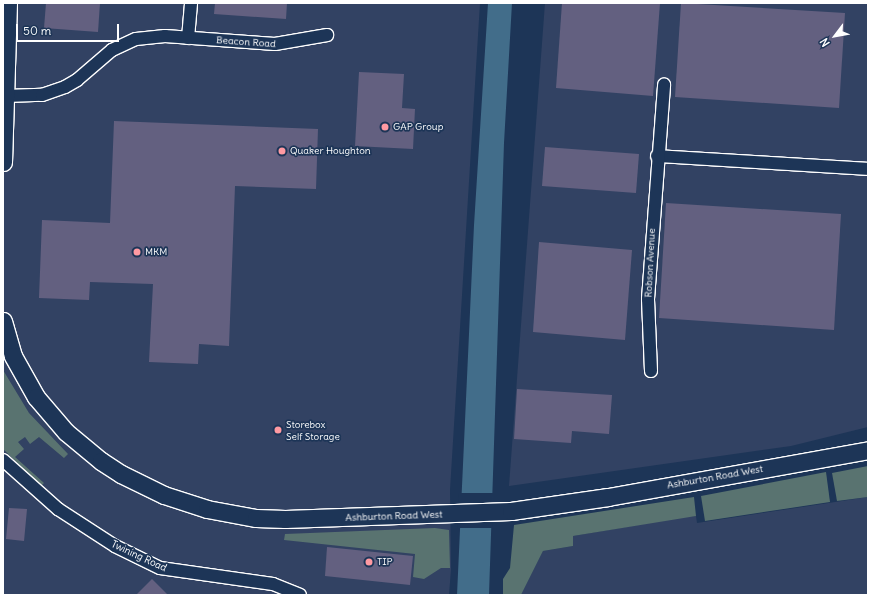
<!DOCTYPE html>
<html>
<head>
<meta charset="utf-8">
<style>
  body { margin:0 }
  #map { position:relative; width:871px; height:598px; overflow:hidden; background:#1d3557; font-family:Delius,sans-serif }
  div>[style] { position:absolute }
  .built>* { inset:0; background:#324263 }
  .green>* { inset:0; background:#597370 }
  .water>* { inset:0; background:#426d8a }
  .pier>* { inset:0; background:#1d3557 }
  .building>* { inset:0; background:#636080 }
  .roads { filter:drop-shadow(1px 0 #fff) drop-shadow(-1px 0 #fff) drop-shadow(0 1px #fff) drop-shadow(0 -1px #fff) }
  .street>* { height:12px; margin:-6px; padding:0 6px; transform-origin:6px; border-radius:6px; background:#1d3557 }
  .secondary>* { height:17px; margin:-8.5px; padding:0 8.5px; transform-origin:8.5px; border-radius:8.5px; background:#1d3557 }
  .dots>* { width:11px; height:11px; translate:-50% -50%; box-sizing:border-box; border:2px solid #1d3557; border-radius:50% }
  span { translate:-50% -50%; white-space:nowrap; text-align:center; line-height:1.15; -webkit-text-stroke:3.5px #1d3557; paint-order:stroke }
  .street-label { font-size:10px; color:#fff }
  .poi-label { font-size:10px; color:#fff }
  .left { translate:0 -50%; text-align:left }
  .frame { position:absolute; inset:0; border:4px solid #fff; pointer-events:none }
  .north { position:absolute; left:815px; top:16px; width:40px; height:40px; -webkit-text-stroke:3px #1d3557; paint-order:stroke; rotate:238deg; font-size:11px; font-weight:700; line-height:16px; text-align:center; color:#fff }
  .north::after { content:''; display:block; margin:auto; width:14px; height:18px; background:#fff; clip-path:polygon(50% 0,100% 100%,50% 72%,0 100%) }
  .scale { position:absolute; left:16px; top:24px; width:103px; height:18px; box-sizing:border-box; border:2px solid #fff; border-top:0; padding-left:5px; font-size:12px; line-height:14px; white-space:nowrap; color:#fff; -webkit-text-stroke:3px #1d3557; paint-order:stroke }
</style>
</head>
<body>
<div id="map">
  <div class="built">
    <i style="clip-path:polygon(3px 3px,480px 3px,450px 490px,451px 569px,449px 595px,3px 595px)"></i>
    <i style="clip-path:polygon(545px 3px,868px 3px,868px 427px,791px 446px,509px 486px)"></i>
    <i style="clip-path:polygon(868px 497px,868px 595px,521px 595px,543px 551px,573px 546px,573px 536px,684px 517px,696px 516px,697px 523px)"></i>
  </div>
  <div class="green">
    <i style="clip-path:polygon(3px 370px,29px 413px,68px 454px,64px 458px,39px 437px,30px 444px,25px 437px,18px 442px,24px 449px,15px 457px,44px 483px,41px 486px,3px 449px)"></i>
    <i style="clip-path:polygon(868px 466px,868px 497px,837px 501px,832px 473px)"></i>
    <i style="clip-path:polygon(826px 472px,830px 502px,705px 521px,701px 496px)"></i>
    <i style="clip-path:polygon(694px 497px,696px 516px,573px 536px,573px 546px,543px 551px,521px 595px,503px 595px,503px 579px,510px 568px,514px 525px)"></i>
    <i style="clip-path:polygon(435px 528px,449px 530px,450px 568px,441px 568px,424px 579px,413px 577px,415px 554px,284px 540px,285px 534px)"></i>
  </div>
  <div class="water">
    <i style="clip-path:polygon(488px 3px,512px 3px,504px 143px,489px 595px,457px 595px,474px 225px)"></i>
  </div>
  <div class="pier">
    <i style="clip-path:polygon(459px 493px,493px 493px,492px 528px,457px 528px)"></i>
  </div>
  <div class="building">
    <i style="clip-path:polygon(46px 3px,100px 3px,98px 32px,44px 28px)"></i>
    <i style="clip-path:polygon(215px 3px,287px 3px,286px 19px,214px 14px)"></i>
    <i style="clip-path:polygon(562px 3px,660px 3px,653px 96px,556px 88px)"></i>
    <i style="clip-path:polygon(681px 3px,845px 13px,839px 108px,675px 97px)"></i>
    <i style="clip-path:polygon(359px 72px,404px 74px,402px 108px,415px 109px,413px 149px,355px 146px)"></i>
    <i style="clip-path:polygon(114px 121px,318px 129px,316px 189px,235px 186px,229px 346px,199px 344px,198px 364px,149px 362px,153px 284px,90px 282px,89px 300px,39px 298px,42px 220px,110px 223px)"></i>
    <i style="clip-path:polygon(545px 147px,639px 154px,636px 193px,542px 186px)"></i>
    <i style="clip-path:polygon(666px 203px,841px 214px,834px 330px,659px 318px)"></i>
    <i style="clip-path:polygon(539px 242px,632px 250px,625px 340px,533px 332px)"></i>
    <i style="clip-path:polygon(517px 389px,612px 395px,609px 434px,572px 431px,571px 443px,514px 439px)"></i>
    <i style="clip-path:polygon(9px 508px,27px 509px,24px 541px,6px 539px)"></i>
    <i style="clip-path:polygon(327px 547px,413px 556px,410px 585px,325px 576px)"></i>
    <i style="clip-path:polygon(152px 579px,168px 595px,136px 595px)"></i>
  </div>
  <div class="roads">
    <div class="street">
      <i style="left:188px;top:38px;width:35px;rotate:-85deg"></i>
      <i style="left:5px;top:96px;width:37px;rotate:-2deg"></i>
      <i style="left:42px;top:95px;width:24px;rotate:-19deg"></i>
      <i style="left:65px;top:87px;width:14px;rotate:-30deg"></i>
      <i style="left:77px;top:80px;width:46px;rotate:-40.6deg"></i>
      <i style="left:112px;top:50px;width:26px;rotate:-25deg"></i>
      <i style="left:136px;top:39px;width:29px;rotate:-6deg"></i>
      <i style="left:165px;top:36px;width:110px;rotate:4.2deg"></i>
      <i style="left:275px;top:44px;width:53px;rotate:-9.8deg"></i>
      <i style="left:657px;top:156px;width:211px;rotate:3.5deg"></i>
      <i style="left:651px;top:371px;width:72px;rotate:-92.4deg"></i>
      <i style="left:648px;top:299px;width:215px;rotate:-85.7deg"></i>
      <i style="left:3px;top:460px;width:74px;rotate:41.7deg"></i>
      <i style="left:58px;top:509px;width:68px;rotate:33deg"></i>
      <i style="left:115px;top:546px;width:50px;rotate:26.1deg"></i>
      <i style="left:160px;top:568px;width:114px;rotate:8.1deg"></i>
      <i style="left:273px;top:584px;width:29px;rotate:22deg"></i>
    </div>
    <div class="secondary">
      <i style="left:3px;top:162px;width:159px;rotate:-88.2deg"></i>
      <i style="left:3px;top:321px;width:36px;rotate:74deg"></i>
      <i style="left:13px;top:356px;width:47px;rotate:60.7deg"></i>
      <i style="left:36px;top:397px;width:46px;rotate:49.4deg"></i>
      <i style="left:66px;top:432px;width:45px;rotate:39.6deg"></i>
      <i style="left:101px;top:461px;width:24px;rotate:33deg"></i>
      <i style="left:121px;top:474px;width:48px;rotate:26deg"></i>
      <i style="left:164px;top:495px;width:45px;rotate:18deg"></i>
      <i style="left:207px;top:509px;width:50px;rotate:10.4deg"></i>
      <i style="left:256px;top:518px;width:29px;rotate:2deg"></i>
      <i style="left:285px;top:519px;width:226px;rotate:-2deg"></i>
      <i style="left:511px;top:511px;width:98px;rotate:-8.2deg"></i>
      <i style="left:608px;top:497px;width:264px;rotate:-10.2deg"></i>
    </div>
  </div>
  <div class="dots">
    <i style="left:385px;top:127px;background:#ff9aa2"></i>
    <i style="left:282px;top:151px;background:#ff9aa2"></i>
    <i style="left:137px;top:252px;background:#ff9aa2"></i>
    <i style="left:278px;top:430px;background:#ff9aa2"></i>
    <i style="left:369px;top:562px;background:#ff9aa2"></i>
  </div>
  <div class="street-label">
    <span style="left:246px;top:42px;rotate:4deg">Beacon Road</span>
    <span style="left:650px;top:263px;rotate:-87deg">Robson Avenue</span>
    <span style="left:715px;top:477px;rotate:-10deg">Ashburton Road West</span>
    <span style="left:394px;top:516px;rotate:-2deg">Ashburton Road West</span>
    <span style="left:139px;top:556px;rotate:25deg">Twining Road</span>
  </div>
  <div class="poi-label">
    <span class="left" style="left:393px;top:127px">GAP Group</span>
    <span class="left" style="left:290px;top:151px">Quaker Houghton</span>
    <span class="left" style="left:145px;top:252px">MKM</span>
    <span class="left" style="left:286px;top:430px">Storebox<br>Self Storage</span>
    <span class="left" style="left:377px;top:562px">TIP</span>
  </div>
  <div class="frame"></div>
  <div class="north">N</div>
  <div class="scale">50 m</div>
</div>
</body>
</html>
